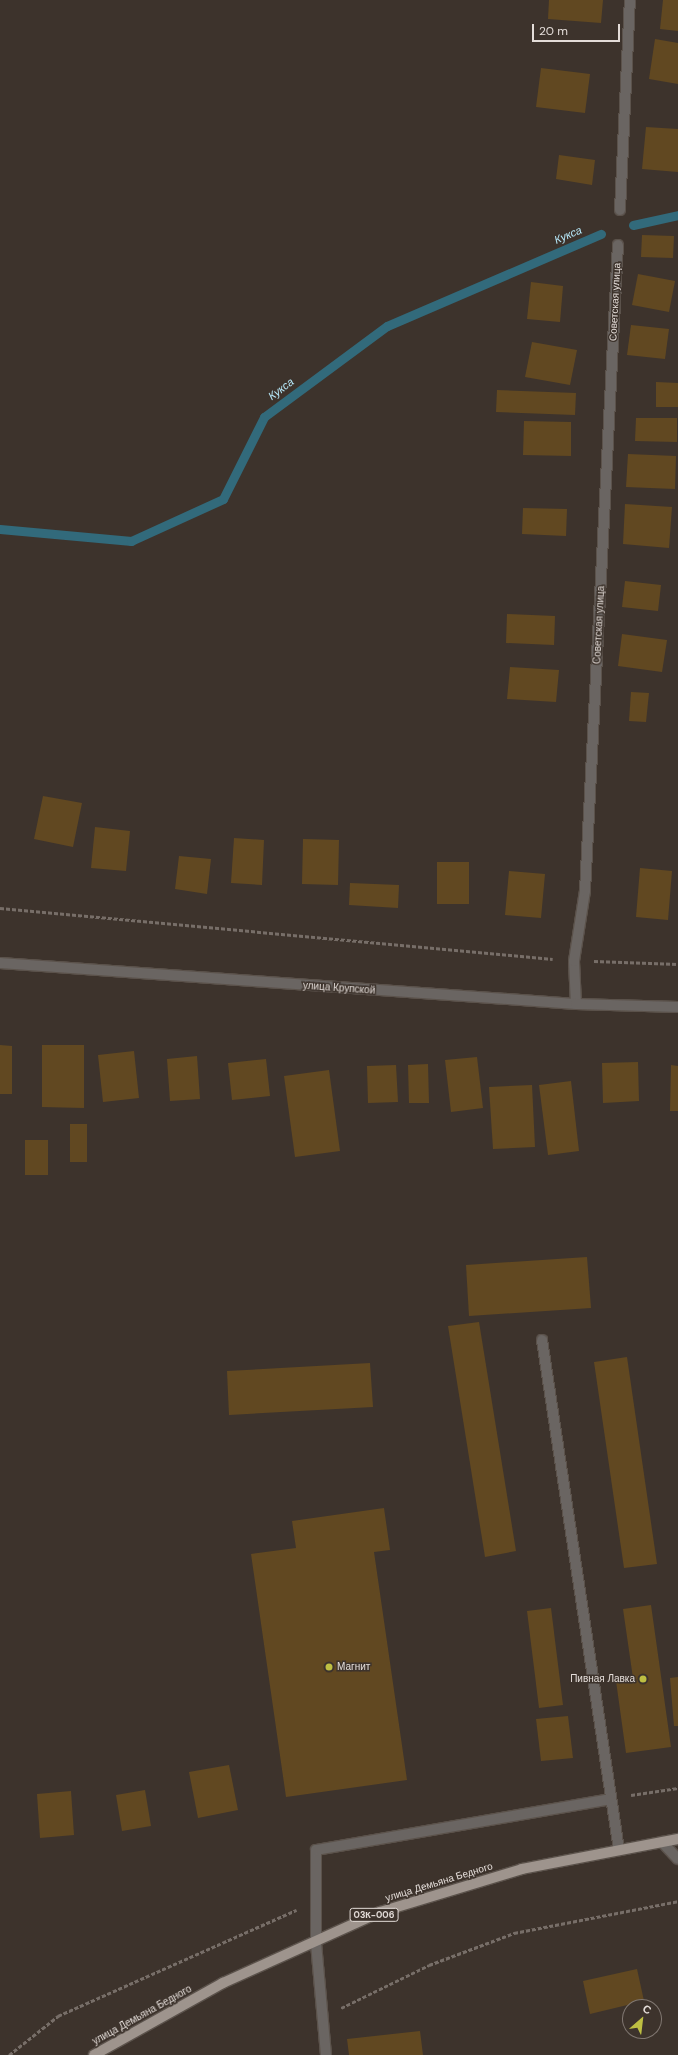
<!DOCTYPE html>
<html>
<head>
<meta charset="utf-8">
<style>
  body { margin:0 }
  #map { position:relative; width:678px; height:2055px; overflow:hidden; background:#3d332c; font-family:"DM Sans",sans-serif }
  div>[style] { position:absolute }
  .stream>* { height:9px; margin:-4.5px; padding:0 4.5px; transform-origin:4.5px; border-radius:4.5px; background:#326a7b }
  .building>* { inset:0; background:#614821 }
  .path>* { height:2.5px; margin-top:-1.25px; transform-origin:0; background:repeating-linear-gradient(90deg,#776e68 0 4px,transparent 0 6px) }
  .roads { filter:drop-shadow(1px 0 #5b524b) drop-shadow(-1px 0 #5b524b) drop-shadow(0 1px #5b524b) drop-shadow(0 -1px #5b524b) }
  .service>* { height:10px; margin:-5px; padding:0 5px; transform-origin:5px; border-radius:5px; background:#6a6562 }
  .minor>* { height:10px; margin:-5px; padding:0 5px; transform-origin:5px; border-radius:5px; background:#6a6562 }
  .tertiary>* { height:10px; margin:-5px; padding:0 5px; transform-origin:5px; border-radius:5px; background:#6a6562 }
  .primary>* { height:10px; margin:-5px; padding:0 5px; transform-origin:5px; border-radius:5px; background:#9e948d }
  .dots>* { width:11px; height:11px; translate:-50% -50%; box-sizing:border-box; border:2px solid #3d332c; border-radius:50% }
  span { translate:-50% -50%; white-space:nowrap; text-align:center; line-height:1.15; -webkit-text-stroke:3px #3d332c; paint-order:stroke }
  .shield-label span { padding:1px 3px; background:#3d332c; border:1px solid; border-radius:3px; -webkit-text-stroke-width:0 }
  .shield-label { font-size:9px; color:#e4ddd9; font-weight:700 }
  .street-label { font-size:10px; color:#e4ddd9 }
  .poi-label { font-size:10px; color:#e4ddd9 }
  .left { translate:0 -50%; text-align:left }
  .right { translate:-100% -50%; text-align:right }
  .water-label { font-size:11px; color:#b6e8f9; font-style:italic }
  .north { position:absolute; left:622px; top:1999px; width:40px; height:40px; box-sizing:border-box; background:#3d332c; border:1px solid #807771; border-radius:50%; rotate:28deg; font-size:11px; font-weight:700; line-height:16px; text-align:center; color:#e4ddd9 }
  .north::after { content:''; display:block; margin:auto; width:14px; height:18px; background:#bebf42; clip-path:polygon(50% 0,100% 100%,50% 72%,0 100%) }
  .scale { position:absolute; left:532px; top:24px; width:88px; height:18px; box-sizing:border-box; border:2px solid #e4ddd9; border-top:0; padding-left:5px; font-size:12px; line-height:14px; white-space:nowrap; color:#e4ddd9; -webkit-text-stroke:3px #3d332c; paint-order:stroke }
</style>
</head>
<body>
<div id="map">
  <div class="stream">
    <i style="left:633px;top:225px;width:46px;rotate:-12.5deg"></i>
    <i style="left:0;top:529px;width:132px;rotate:5.2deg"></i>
    <i style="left:131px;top:541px;width:101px;rotate:-24.5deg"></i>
    <i style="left:223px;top:499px;width:92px;rotate:-63.4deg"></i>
    <i style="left:264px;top:417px;width:153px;rotate:-36.5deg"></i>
    <i style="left:387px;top:326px;width:233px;rotate:-23.3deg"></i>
  </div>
  <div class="building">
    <i style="clip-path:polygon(549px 0,603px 0,601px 23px,548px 19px)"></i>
    <i style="clip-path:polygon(663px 0,678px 0,678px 31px,660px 29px)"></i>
    <i style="clip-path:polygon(655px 39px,678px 43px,678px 84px,649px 79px)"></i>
    <i style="clip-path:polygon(541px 68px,590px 74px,585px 113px,536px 107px)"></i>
    <i style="clip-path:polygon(646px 127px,678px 129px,678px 172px,642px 169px)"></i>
    <i style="clip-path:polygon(559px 155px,595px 160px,592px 185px,556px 179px)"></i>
    <i style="clip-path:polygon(642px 235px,674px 236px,673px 258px,641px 257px)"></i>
    <i style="clip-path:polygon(638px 274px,675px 281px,669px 312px,632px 305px)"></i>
    <i style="clip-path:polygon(531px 282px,563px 286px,560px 322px,527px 319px)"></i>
    <i style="clip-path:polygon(631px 325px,669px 329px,665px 359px,627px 355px)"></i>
    <i style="clip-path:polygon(532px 342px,577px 350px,570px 385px,525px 377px)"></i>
    <i style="clip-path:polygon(656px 382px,678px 383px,678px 407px,656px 407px)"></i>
    <i style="clip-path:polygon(497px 390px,576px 393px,575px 415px,496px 412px)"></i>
    <i style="clip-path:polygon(636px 418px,677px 418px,677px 442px,635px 441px)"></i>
    <i style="clip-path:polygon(524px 421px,571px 422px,571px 456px,523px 455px)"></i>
    <i style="clip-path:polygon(628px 454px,676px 456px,675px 489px,626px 487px)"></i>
    <i style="clip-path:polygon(625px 504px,672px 507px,669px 548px,623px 544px)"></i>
    <i style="clip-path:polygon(523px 508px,567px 509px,566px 536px,522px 534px)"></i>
    <i style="clip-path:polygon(625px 581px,661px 585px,658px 611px,622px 607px)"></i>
    <i style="clip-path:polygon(507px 614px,555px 616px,554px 645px,506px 643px)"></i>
    <i style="clip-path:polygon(622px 634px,667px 640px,662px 672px,618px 666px)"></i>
    <i style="clip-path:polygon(510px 667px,559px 670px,556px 702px,507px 699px)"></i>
    <i style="clip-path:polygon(631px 692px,649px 693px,646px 722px,629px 721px)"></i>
    <i style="clip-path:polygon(43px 796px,82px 803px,73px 847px,34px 839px)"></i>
    <i style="clip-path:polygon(95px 827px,130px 831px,126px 871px,91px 868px)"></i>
    <i style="clip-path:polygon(234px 838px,264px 840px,262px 885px,231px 883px)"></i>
    <i style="clip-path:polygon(303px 839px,339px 840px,338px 885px,302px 884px)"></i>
    <i style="clip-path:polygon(179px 856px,211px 859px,207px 894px,175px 889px)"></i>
    <i style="clip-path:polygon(437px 862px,469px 862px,469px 904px,437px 904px)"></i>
    <i style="clip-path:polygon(640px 868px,672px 871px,668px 920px,636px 917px)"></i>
    <i style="clip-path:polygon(509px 871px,545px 874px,541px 918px,505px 915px)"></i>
    <i style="clip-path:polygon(350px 883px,399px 885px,398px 908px,349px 905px)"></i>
    <i style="clip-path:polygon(0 1045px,12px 1046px,12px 1094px,0 1094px)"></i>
    <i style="clip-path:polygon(42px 1045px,84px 1045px,84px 1108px,42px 1107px)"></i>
    <i style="clip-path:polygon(134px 1051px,139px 1098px,103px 1102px,98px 1055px)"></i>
    <i style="clip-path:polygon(197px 1056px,200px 1099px,170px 1101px,167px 1059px)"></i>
    <i style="clip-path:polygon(477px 1057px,483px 1108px,451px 1112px,445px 1060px)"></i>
    <i style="clip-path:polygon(266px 1059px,270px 1096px,232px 1100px,228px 1063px)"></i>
    <i style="clip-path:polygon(638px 1062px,639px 1101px,603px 1103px,602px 1063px)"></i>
    <i style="clip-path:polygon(428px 1064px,429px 1103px,409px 1103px,408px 1065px)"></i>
    <i style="clip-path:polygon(396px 1065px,398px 1102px,368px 1103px,367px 1066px)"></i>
    <i style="clip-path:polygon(671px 1065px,678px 1066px,678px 1111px,670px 1111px)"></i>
    <i style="clip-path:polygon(329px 1070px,340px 1151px,295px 1157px,284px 1076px)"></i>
    <i style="clip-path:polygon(571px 1081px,579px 1151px,548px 1155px,539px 1085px)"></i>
    <i style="clip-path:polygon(532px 1085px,535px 1147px,493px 1149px,489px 1087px)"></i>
    <i style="clip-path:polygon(70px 1124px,87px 1124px,87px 1162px,70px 1162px)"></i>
    <i style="clip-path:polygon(25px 1140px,48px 1140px,48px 1175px,25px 1175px)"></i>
    <i style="clip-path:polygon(587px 1257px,591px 1308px,469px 1316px,466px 1265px)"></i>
    <i style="clip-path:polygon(479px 1322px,516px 1551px,485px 1557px,448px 1326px)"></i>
    <i style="clip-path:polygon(627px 1357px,657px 1564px,624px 1568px,594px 1362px)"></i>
    <i style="clip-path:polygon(370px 1363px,373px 1407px,229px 1415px,227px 1371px)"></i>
    <i style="clip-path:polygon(384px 1508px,390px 1550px,374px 1552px,407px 1780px,286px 1797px,251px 1554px,296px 1548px,292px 1521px)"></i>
    <i style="clip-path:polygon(651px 1605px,671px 1747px,626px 1753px,616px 1681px,633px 1678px,623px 1609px)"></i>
    <i style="clip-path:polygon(551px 1608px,563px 1705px,539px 1708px,527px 1611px)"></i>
    <i style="clip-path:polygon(678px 1677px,678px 1726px,674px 1726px,670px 1678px)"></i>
    <i style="clip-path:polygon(568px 1716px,573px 1758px,541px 1761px,536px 1719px)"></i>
    <i style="clip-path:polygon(229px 1765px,238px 1810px,198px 1818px,189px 1772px)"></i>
    <i style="clip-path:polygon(145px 1790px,151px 1826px,122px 1831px,116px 1795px)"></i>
    <i style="clip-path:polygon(71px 1791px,74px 1835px,40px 1838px,37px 1794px)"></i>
    <i style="clip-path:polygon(637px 1969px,644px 2001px,590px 2014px,583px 1981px)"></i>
    <i style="clip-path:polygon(420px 2031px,423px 2055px,349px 2055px,347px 2039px)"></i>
  </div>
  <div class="path">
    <i style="left:0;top:908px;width:555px;rotate:5.27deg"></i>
    <i style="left:594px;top:961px;width:84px;rotate:2deg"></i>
    <i style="left:631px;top:1795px;width:48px;rotate:-8.5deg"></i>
    <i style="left:341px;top:2008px;width:98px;rotate:-26deg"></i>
    <i style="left:429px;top:1965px;width:91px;rotate:-20.6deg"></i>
    <i style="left:514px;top:1933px;width:167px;rotate:-11deg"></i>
    <i style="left:9px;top:2055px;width:63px;rotate:-38.5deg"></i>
    <i style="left:58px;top:2016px;width:261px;rotate:-24deg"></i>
  </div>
  <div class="roads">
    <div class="service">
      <i style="left:542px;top:1340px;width:516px;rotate:81.41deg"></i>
      <i style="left:662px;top:1842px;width:23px;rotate:47deg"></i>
      <i style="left:326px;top:2055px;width:113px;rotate:-95.1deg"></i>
      <i style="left:316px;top:1942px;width:92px;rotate:-90deg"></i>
      <i style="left:316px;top:1850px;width:299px;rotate:-9.8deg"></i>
    </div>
    <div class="minor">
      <i style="left:620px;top:210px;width:210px;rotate:-87.3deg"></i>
      <i style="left:576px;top:1004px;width:43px;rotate:-92.7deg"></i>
      <i style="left:574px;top:961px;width:71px;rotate:-81.1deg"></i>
      <i style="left:585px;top:891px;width:647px;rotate:-87.08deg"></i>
    </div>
    <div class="tertiary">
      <i style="left:0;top:963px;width:577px;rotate:4.07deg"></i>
      <i style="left:576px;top:1004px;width:102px;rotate:1.7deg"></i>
    </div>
    <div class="primary">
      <i style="left:94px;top:2055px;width:148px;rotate:-29.2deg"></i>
      <i style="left:223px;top:1983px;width:172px;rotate:-24.3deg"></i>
      <i style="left:380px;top:1912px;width:148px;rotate:-16.8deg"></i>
      <i style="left:522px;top:1869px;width:159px;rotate:-10.9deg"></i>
    </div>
  </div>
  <div class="dots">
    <i style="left:329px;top:1667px;background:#bebf42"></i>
    <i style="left:643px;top:1679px;background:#bebf42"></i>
  </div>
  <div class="shield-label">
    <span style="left:374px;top:1915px">03К-006</span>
  </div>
  <div class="street-label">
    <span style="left:615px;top:302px;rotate:-87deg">Советская улица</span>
    <span style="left:599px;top:625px;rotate:-87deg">Советская улица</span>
    <span style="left:339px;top:988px;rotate:4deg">улица Крупской</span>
    <span style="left:439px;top:1882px;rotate:-17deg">улица Демьяна Бедного</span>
    <span style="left:142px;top:2015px;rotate:-29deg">улица Демьяна Бедного</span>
  </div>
  <div class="poi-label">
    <span class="left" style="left:337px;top:1667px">Магнит</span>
    <span class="right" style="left:635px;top:1679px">Пивная Лавка</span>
  </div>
  <div class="water-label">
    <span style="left:568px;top:235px;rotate:-23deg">Кукса</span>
    <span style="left:281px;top:389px;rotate:-37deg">Кукса</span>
  </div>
  <div class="north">С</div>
  <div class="scale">20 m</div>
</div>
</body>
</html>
